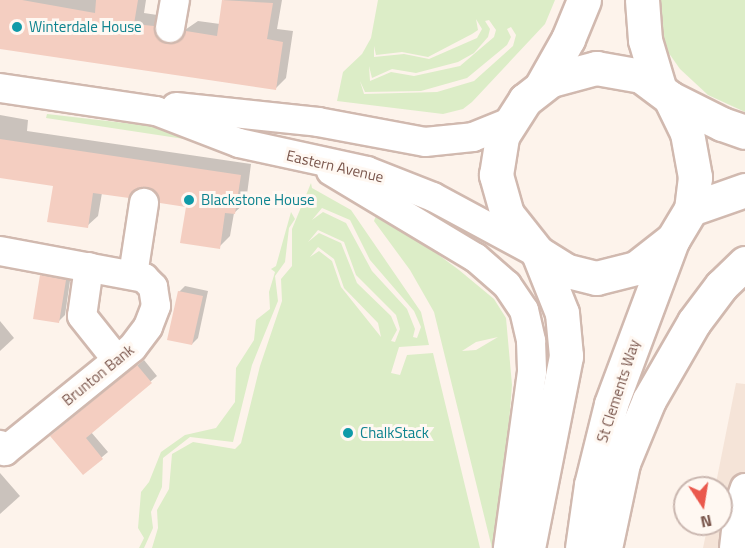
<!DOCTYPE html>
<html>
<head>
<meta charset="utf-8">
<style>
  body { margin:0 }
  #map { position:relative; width:745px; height:548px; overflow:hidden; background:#fdf3eb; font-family:"Titillium Web",sans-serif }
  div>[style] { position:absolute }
  .residential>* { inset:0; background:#f5e4d8 }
  .green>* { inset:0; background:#dcedc7 }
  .shadow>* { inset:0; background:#0003 }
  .building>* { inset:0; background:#f4cec1 }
  .roads { filter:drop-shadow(2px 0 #d1b9af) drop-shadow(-2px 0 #d1b9af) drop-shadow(0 2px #d1b9af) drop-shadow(0 -2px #d1b9af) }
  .street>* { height:28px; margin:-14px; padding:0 14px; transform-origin:14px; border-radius:14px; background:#fff }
  .secondary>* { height:33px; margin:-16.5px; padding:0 16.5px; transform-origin:16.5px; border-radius:16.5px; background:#fff }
  .dots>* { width:16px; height:16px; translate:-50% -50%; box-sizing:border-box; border:3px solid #fff8f2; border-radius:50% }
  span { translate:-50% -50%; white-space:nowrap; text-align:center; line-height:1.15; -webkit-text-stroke:6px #fff8f2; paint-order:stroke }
  .culture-label { font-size:15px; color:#0d838f }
  .left { translate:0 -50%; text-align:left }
  .street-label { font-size:15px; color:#7a564c }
  .north { position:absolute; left:673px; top:476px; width:60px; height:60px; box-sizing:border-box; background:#fff8f2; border:2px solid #cab7b0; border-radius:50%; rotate:168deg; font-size:16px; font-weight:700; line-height:24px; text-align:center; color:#7a564c }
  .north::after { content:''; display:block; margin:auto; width:21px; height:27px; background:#ea594d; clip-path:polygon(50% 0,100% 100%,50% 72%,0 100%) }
</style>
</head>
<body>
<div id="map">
  <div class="residential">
    <i style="clip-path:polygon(736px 383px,745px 384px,745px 548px,703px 548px,708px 524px,721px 524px,721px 488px,715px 488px)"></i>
  </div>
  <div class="green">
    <i style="clip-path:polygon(evenodd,378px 0,555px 0,545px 24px,472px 102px,463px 109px,443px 114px,337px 101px,343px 72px,362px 54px,371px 38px,378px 0,476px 19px,482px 29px,477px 38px,429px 59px,404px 54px,374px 57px,374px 46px,376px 55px,402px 52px,428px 57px,472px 34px,478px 30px,476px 19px,378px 0,489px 20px,496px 30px,494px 37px,460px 66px,414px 76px,391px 72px,370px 81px,369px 66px,372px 78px,392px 69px,416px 73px,458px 62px,474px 53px,488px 37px,490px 29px,485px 21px,489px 20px,378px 0,511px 27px,516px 35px,513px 46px,474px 81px,437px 92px,364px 94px,360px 81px,365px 92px,421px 91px,467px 78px,507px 45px,511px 37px,507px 29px,511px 27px)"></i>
    <i style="clip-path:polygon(659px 0,745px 0,745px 112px,708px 95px,680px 69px,661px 42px)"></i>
    <i style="clip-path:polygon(47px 114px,177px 129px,204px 142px,46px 118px)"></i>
    <i style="clip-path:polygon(evenodd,311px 183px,312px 188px,351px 210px,421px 312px,429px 345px,399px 347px,391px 373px,400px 375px,407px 355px,433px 353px,480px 548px,152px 548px,158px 528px,157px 510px,169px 489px,172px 454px,193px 442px,235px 449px,241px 443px,260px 366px,282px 301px,281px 279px,292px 266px,292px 229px,311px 183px,322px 208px,350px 220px,370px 260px,414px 311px,421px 327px,417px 338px,413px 337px,415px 329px,407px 309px,372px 271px,346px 223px,323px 212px,312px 220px,322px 208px,311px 183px,318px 230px,344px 242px,356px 275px,396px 315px,400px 329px,395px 342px,391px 341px,397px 330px,391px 316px,357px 283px,341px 243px,319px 233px,308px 242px,318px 230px,311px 183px,318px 247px,334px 259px,344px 288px,378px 323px,381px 337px,341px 287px,332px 261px,319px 251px,310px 257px,318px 247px)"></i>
    <i style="clip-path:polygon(evenodd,378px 210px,459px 270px,494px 299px,506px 318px,512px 385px,499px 548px,492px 548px,434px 312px,410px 270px,374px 221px,378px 210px,498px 337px,476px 350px,462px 351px,476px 342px,498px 337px)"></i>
    <i style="clip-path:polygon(291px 212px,295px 219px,289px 228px,285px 262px,275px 276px,278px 301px,252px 365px,233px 442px,190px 437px,163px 458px,162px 487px,151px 512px,153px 528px,144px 548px,139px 548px,144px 538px,138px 528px,141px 492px,149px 482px,161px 452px,185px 435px,216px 428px,235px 402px,236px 368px,254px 340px,256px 320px,270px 309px,269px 292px,275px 272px,271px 269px,276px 266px)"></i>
  </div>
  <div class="shadow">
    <i style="clip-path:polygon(0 0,146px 0,144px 13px,164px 16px,179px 34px,198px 21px,220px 24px,224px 0,282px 0,277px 29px,293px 31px,286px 78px,275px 89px,0 48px)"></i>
    <i style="clip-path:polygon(0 115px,28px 120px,27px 131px,251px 164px,246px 202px,234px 213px,230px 236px,219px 247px,188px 206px,147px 185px,102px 193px,98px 216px,87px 226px,54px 184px,0 176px)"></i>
    <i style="clip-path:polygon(47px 270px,71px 274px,65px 315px,59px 321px,41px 276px)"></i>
    <i style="clip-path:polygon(185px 286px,208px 291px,198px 338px,192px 344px,179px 292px)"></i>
    <i style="clip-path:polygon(0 321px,14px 338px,0 351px)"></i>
    <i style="clip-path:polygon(144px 360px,157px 376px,91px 432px,108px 452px,83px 473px,58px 430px)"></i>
    <i style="clip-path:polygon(0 473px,20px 496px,0 514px)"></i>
  </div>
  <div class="building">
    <i style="clip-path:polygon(0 0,22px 0,95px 13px,96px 0,138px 0,134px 24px,154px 26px,159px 40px,168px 44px,182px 39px,186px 31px,217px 36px,222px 0,273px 3px,267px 39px,283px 42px,276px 90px,0 49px)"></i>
    <i style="clip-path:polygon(0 139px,241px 175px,235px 214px,225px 213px,220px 249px,180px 243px,186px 207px,160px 203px,155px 191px,146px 187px,137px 188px,129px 198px,93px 193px,88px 228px,47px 222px,53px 186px,0 178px)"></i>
    <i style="clip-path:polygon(40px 275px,66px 280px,59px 323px,33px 319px)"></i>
    <i style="clip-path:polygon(178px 291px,203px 296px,192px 345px,167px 340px)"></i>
    <i style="clip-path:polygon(137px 365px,152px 383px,86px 438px,103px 459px,83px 475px,50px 436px)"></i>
  </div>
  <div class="roads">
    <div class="street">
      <i style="left:170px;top:28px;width:28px;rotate:-80deg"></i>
      <i style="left:0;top:88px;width:158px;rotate:8.4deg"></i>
      <i style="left:156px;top:111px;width:89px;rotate:21.1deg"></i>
      <i style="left:239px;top:143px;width:131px;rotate:12.3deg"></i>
      <i style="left:367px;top:171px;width:71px;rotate:21.5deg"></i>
      <i style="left:433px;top:197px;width:116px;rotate:28.3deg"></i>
      <i style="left:176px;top:107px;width:143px;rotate:6deg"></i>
      <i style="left:318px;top:122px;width:109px;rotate:10.6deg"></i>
      <i style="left:425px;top:142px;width:48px;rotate:-5.9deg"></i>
      <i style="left:473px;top:137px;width:38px;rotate:-22deg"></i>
      <i style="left:331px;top:171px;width:169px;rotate:31deg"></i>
      <i style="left:476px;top:258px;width:41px;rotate:41.1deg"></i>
      <i style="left:507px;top:285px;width:30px;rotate:56deg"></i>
      <i style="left:524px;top:310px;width:32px;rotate:77deg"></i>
      <i style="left:531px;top:341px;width:31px;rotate:88deg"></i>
      <i style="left:532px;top:372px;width:178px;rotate:97.8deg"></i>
      <i style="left:0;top:251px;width:147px;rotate:10.6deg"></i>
      <i style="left:144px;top:278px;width:13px;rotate:45deg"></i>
      <i style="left:153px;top:287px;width:19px;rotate:81deg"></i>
      <i style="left:156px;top:306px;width:22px;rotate:111deg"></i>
      <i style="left:148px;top:327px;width:26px;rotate:127deg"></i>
      <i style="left:132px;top:348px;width:164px;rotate:141deg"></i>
      <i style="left:5px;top:451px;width:8px;rotate:-130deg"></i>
      <i style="left:89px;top:267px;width:49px;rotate:98.1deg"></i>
      <i style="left:82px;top:316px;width:56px;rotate:51.5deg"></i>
      <i style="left:133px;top:275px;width:73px;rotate:-81.3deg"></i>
      <i style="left:734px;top:548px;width:43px;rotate:-83.4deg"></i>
      <i style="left:739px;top:505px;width:18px;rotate:-71deg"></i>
    </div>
    <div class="secondary">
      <i style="left:642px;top:0;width:40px;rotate:85.7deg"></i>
      <i style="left:645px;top:40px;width:49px;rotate:73.4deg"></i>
      <i style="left:596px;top:68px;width:46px;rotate:10.1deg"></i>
      <i style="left:641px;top:76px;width:36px;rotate:37deg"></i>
      <i style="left:670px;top:98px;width:39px;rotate:64deg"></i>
      <i style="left:687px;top:133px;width:45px;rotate:79.7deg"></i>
      <i style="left:695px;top:177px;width:32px;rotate:97deg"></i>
      <i style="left:691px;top:209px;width:35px;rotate:121deg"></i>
      <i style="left:673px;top:239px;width:47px;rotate:141.9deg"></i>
      <i style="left:636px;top:268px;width:41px;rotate:166deg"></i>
      <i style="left:596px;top:278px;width:30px;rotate:-166deg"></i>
      <i style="left:567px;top:271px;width:34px;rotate:-148deg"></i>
      <i style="left:538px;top:253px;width:50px;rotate:-128.5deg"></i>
      <i style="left:507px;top:214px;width:41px;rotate:-105.8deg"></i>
      <i style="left:496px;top:175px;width:39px;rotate:-81deg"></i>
      <i style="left:502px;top:136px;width:43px;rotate:-57.4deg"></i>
      <i style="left:525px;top:100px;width:33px;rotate:-38deg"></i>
      <i style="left:551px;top:80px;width:47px;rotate:-14.9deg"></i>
      <i style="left:542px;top:85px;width:53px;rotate:-60.5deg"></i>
      <i style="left:568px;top:39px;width:42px;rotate:-67.7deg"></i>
      <i style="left:670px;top:98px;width:58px;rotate:26.6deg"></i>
      <i style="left:722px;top:124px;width:24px;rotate:19deg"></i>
      <i style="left:691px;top:209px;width:57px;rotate:-19.4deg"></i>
      <i style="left:528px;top:548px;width:196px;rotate:-78.8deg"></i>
      <i style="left:566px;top:356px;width:43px;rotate:-95.3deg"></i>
      <i style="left:562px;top:313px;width:65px;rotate:-111.8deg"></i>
      <i style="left:582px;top:548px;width:64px;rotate:-81.9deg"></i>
      <i style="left:591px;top:485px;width:83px;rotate:-76.1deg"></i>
      <i style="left:611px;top:404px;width:174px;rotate:-69.5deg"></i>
      <i style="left:605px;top:548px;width:87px;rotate:-78deg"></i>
      <i style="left:623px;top:463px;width:68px;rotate:-67.6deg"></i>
      <i style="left:649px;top:400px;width:90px;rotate:-60deg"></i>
      <i style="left:694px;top:322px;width:45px;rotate:-53.1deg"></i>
      <i style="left:721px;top:286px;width:33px;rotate:-44deg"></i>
    </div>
  </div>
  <div class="dots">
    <i style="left:17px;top:27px;background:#0f9aa8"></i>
    <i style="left:189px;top:200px;background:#0f9aa8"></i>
    <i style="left:348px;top:433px;background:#0f9aa8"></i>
  </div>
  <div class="culture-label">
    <span class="left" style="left:29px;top:27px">Winterdale House</span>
    <span class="left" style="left:201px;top:200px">Blackstone House</span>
    <span class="left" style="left:360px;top:433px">ChalkStack</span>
  </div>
  <div class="street-label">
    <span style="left:335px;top:166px;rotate:13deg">Eastern Avenue</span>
    <span style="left:98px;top:375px;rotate:-39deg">Brunton Bank</span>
    <span style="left:618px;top:391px;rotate:-72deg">St Clements Way</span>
  </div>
  <div class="north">N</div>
</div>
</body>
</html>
